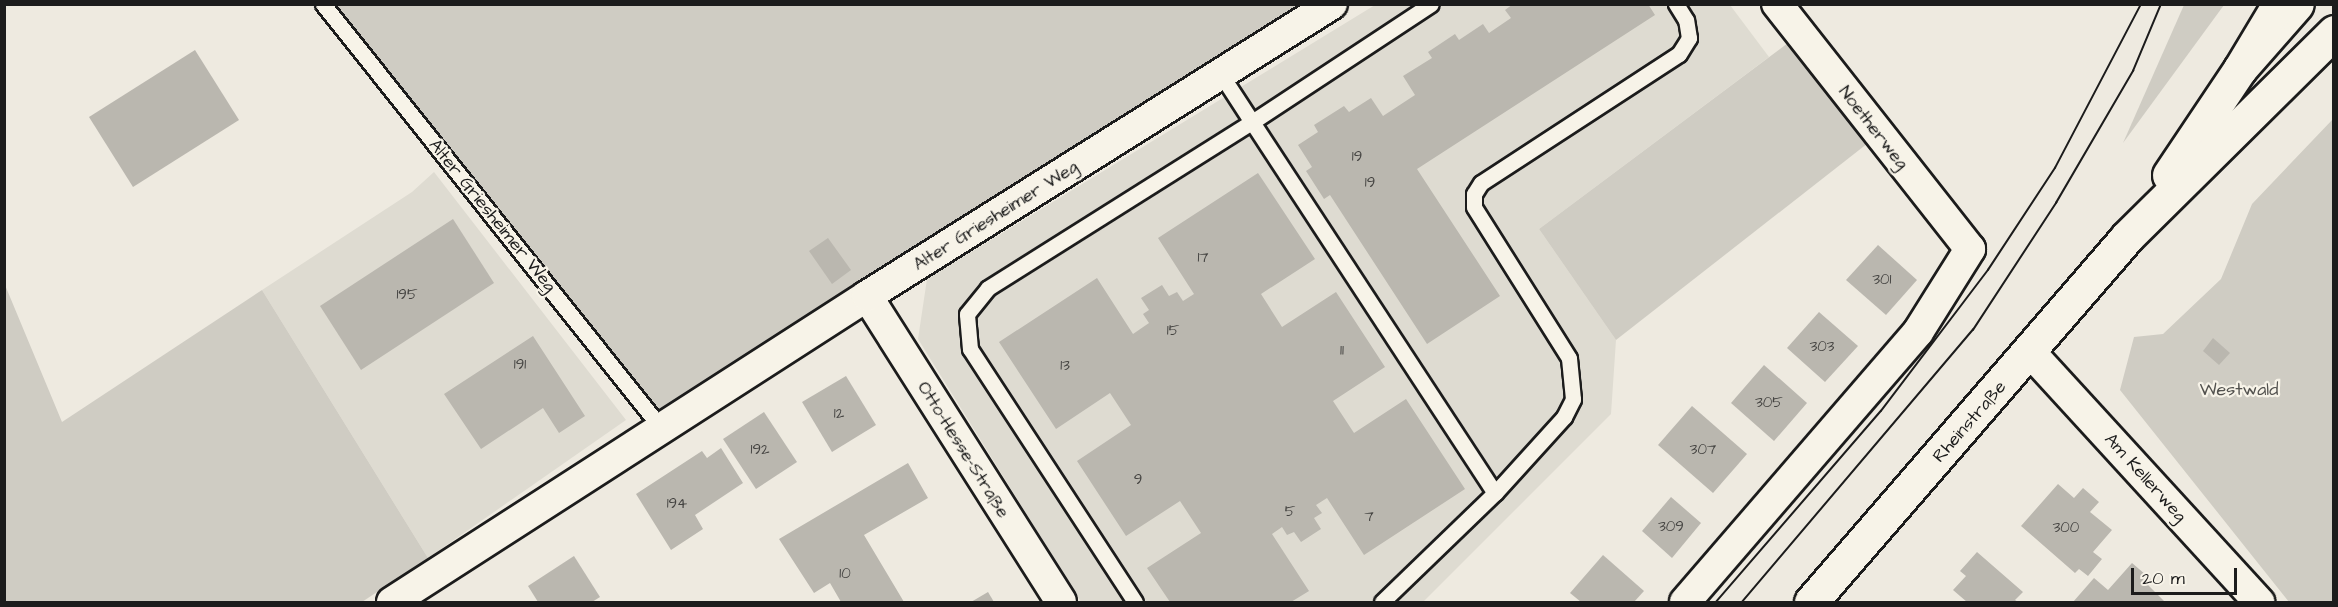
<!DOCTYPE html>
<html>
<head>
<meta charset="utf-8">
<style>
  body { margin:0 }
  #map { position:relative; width:2338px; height:607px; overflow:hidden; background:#eeeae0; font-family:"Architects Daughter",sans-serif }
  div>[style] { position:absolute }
  .built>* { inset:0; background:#dedbd1 }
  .green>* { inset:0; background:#cfccc3 }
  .building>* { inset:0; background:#bab7af }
  .roads { filter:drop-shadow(2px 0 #1c1c1c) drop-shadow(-2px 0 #1c1c1c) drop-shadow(0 2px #1c1c1c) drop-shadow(0 -2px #1c1c1c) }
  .lane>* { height:15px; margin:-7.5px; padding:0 7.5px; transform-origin:7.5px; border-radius:7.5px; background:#f7f3e8 }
  .street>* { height:30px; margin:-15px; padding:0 15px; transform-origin:15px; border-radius:15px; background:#f7f3e8 }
  .primary>* { height:33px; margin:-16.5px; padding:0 16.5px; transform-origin:16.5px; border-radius:16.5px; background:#f7f3e8 }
  .highway>* { height:33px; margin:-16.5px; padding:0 16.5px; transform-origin:16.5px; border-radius:16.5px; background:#f7f3e8 }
  .tram>* { height:1.5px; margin:-0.75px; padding:0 0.75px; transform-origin:0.75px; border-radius:0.75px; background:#1c1c1c }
  span { translate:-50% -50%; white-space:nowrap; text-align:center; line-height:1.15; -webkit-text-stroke:4.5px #f7f3e8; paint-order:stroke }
  .number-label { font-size:15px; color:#444341 }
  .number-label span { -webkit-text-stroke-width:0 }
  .street-label { font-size:18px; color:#1c1c1c }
  .park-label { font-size:18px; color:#52514e }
  .frame { position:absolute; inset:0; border:6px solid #1c1c1c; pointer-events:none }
  .scale { position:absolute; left:2131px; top:568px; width:106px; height:27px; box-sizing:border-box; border:3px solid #1c1c1c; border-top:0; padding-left:8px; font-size:18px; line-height:21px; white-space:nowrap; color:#1c1c1c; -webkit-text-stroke:4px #f7f3e8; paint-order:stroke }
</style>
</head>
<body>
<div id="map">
  <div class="built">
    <i style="clip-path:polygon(1375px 5px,1730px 5px,1769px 57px,1539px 229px,1616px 340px,1611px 414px,1423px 602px,1081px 602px,918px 339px,927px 279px)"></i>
    <i style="clip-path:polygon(434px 172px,626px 420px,428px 558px,262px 290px,412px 192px)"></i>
  </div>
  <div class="green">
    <i style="clip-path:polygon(325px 5px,1332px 5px,661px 428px)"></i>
    <i style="clip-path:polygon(2184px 5px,2224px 5px,2123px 143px)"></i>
    <i style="clip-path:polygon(1800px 34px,1877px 136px,1616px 340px,1539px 229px)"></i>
    <i style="clip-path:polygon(2333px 119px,2333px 602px,2289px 602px,2120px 390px,2134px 337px,2163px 334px,2221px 279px,2252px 204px)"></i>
    <i style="clip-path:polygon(5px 285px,62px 422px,262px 290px,428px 558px,362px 602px,5px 602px)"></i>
  </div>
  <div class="building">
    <i style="clip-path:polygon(1513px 4px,1648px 4px,1655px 15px,1417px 169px,1500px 296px,1427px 344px,1330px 195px,1324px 199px,1306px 171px,1312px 167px,1298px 145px,1318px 132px,1314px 125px,1344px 106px,1349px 112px,1371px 98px,1383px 116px,1415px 95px,1403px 76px,1432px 58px,1428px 52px,1455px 34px,1459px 40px,1483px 24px,1489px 33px,1511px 18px,1505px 10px)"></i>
    <i style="clip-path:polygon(195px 50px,239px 120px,133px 187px,89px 117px)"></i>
    <i style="clip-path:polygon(1258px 173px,1315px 259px,1261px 294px,1282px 327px,1336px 292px,1385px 367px,1333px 401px,1354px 433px,1406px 399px,1465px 489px,1364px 555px,1327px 498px,1316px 505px,1322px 513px,1314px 518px,1321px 529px,1301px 542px,1294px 532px,1287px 535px,1282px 527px,1272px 534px,1309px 591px,1291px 602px,1170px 602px,1147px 568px,1201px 533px,1180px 501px,1126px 536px,1077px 461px,1131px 425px,1110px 393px,1056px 429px,999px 342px,1097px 278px,1133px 334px,1149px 323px,1143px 314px,1149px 310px,1141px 298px,1162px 285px,1169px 296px,1177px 292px,1183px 301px,1194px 294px,1158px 238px)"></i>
    <i style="clip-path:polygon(453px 219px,494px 283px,361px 370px,320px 306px)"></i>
    <i style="clip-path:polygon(828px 238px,851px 270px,832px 284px,809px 251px)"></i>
    <i style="clip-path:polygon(1878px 245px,1917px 280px,1886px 315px,1846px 280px)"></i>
    <i style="clip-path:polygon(1819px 312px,1858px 346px,1825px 382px,1787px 348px)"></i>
    <i style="clip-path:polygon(533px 336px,585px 416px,559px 433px,543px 408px,481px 449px,444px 394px)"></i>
    <i style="clip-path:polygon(2213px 338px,2230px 353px,2219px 365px,2203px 351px)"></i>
    <i style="clip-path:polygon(1764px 365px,1807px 403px,1774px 441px,1731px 403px)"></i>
    <i style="clip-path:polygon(846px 376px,876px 425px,832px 452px,802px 402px)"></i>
    <i style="clip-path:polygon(1692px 406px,1747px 454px,1713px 493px,1658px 445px)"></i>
    <i style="clip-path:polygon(764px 412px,797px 462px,756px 489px,723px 439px)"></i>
    <i style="clip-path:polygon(721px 448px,743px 483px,695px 515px,703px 529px,671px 550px,636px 494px,702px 451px,707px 458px)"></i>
    <i style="clip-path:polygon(908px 463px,928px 498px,864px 535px,904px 602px,841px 602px,830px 583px,814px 593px,779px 539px)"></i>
    <i style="clip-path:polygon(2058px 484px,2074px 498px,2083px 488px,2099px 502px,2090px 512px,2112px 530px,2093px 552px,2102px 559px,2088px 576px,2079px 569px,2075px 573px,2021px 526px)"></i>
    <i style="clip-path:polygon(1671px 497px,1701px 523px,1672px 558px,1642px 531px)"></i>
    <i style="clip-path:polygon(1977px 552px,2023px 592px,2015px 600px,2018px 602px,1967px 602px,1953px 590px,1966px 576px,1960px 571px)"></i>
    <i style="clip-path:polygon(1603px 555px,1644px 591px,1634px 602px,1581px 602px,1570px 593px)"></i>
    <i style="clip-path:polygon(574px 556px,600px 597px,592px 602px,538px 602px,528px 586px)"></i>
    <i style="clip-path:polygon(2132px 563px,2153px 581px,2148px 585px,2165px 602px,2073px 602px,2094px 578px,2108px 590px)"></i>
    <i style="clip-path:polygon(988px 592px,994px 602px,971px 602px)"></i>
  </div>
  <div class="roads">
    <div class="lane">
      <i style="left:323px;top:4px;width:542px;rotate:51.44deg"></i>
      <i style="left:1222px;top:76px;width:55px;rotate:56.9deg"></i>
      <i style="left:1252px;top:122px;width:214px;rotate:-33.4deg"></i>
      <i style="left:1135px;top:602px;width:302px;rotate:-123.1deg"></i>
      <i style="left:970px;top:349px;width:35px;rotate:-95deg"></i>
      <i style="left:967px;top:314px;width:33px;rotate:-51deg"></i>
      <i style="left:988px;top:288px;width:312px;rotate:-32.2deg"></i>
      <i style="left:1252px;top:122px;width:443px;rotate:56.8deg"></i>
      <i style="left:1382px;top:602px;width:157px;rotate:-44deg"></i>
      <i style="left:1495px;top:493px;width:103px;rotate:-47.8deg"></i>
      <i style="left:1564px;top:417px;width:20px;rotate:-63deg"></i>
      <i style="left:1573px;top:399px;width:41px;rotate:-95.6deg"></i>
      <i style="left:1569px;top:358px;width:178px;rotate:-122.2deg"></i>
      <i style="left:1474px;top:207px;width:13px;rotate:-90deg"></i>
      <i style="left:1474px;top:194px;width:13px;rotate:-58deg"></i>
      <i style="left:1481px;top:183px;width:236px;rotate:-33.1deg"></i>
      <i style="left:1679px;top:54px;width:19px;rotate:-58deg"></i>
      <i style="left:1689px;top:38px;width:18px;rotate:-99deg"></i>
      <i style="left:1686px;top:20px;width:19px;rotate:-122deg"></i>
    </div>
    <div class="street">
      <i style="left:867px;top:296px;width:362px;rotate:57.6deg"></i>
      <i style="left:2031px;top:353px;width:338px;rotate:47.5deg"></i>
      <i style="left:392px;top:602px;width:565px;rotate:-32.79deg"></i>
      <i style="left:867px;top:296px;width:549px;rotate:-32.13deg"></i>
      <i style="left:1685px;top:602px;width:357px;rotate:-49.2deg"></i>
      <i style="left:1918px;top:332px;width:98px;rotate:-57.9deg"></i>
      <i style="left:1970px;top:249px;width:312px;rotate:-128.2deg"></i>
    </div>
    <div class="primary">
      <i style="left:2169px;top:175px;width:128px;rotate:-56.2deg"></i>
      <i style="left:2240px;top:69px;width:86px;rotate:-48.8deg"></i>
      <i style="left:1811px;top:602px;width:481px;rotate:-49.1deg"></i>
      <i style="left:2126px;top:238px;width:293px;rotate:-44.7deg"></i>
    </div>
    <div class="highway">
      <i style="left:2240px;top:69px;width:76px;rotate:-59deg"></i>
    </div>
  </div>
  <div class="tram">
    <i style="left:1716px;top:602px;width:252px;rotate:-49.2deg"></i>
    <i style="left:1881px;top:411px;width:177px;rotate:-52.8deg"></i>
    <i style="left:1988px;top:270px;width:122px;rotate:-56.7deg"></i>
    <i style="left:2055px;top:168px;width:185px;rotate:-62.3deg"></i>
    <i style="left:1742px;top:602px;width:357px;rotate:-49.7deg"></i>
    <i style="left:1973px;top:330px;width:152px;rotate:-56.8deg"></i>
    <i style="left:2056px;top:203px;width:153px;rotate:-59.7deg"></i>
    <i style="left:2133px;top:71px;width:73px;rotate:-67.3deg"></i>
  </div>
  <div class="number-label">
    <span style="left:1357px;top:157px">19</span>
    <span style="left:1370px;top:183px">19</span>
    <span style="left:1203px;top:258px">17</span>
    <span style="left:1882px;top:280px">301</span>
    <span style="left:407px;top:295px">195</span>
    <span style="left:1173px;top:331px">15</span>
    <span style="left:1822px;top:347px">303</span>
    <span style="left:1342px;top:351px">11</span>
    <span style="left:520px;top:365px">191</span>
    <span style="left:1065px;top:366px">13</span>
    <span style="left:1769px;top:403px">305</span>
    <span style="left:839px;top:414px">12</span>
    <span style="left:760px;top:450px">192</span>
    <span style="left:1703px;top:450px">307</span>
    <span style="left:1138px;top:480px">9</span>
    <span style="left:677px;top:504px">194</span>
    <span style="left:1290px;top:512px">5</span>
    <span style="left:1369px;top:517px">7</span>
    <span style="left:1671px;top:527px">309</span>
    <span style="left:2066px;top:528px">300</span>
    <span style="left:845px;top:574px">10</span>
  </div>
  <div class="street-label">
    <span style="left:1873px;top:128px;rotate:52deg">Noetherweg</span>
    <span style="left:492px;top:216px;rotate:51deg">Alter Griesheimer Weg</span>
    <span style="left:996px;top:216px;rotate:-32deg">Alter Griesheimer Weg</span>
    <span style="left:1970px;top:422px;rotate:-49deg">Rheinstraße</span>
    <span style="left:963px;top:450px;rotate:58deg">Otto-Hesse-Straße</span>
    <span style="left:2145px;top:478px;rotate:48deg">Am Kellerweg</span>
  </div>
  <div class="park-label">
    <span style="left:2239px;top:390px">Westwald</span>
  </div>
  <div class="frame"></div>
  <div class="scale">20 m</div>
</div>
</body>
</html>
